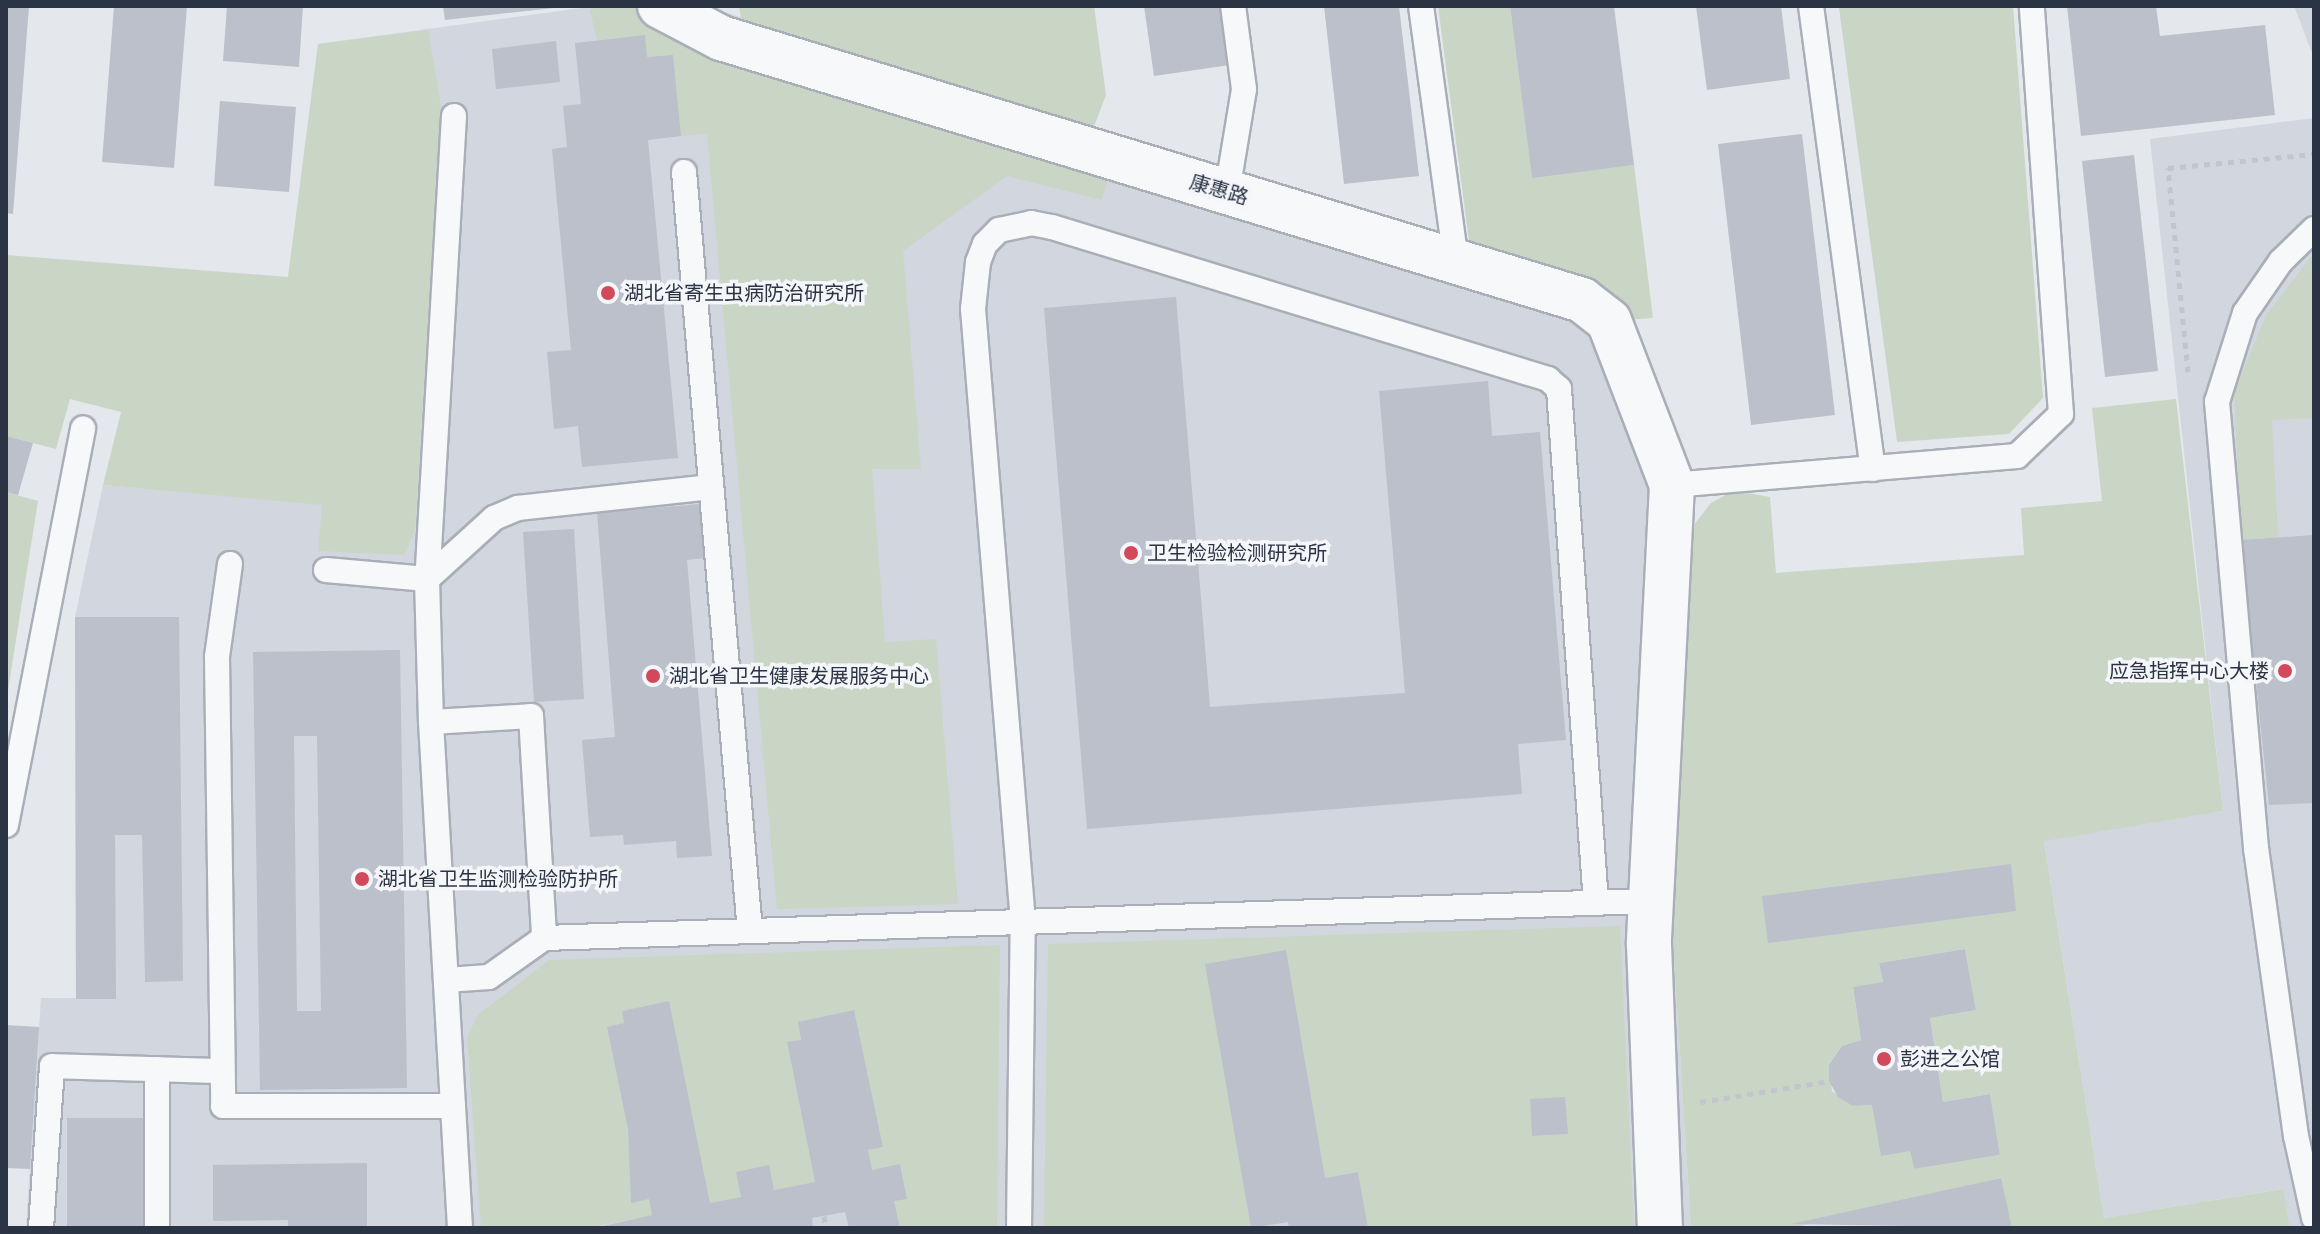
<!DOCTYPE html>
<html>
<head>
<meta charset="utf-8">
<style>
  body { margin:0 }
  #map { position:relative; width:2320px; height:1234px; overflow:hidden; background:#e4e7ec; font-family:"Fira Sans","Noto Sans SC",sans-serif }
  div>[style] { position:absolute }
  .built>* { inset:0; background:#d2d6de }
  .green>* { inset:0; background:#c9d6c5 }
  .building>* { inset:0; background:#bbc0ca }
  .path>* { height:5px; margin-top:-2.5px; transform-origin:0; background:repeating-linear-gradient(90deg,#c2c5cb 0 6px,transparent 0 12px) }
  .roads { filter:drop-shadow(2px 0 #a9aeb7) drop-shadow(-2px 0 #a9aeb7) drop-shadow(0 2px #a9aeb7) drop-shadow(0 -2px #a9aeb7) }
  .lane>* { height:24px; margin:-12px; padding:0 12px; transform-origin:12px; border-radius:12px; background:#f7f8fa }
  .street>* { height:44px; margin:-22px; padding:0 22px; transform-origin:22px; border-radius:22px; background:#f7f8fa }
  .dots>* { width:22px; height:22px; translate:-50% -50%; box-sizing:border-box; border:4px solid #f4f6f9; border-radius:50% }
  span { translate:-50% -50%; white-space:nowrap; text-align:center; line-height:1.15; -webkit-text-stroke:7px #f4f6f9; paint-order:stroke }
  .street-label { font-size:20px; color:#2b3445 }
  .poi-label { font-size:20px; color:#2b3445 }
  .left { translate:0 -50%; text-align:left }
  .right { translate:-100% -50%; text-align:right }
  .frame { position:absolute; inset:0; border:8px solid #2b3445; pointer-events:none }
</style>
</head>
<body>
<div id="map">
  <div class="built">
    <i style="clip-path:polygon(596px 6px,705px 6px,1564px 277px,1626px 320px,1683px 450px,1691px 485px,1671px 912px,1691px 1228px,26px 1228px,41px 998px,76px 998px,75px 617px,103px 485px,264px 499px,318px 44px)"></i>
    <i style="clip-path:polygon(2294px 6px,2314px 6px,2314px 58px)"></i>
    <i style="clip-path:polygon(2314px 118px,2314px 1228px,2290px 1228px,2282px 1189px,2104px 1218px,2044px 840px,2223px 811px,2150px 139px)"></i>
  </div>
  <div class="green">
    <i style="clip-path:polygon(596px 6px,641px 6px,1111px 169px,1102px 200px,1007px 176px,903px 251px,921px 469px,872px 469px,885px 642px,936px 639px,958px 904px,777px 909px,707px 134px,681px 136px,673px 55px,647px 57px,645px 36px,597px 40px,590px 11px)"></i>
    <i style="clip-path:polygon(739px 6px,1094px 6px,1106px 95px,1093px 129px,741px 18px)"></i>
    <i style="clip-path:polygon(1438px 6px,1510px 6px,1532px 177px,1634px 165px,1653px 318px,1626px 320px,1470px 248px)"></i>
    <i style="clip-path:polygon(2013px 6px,2043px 398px,2009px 434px,1897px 442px,1839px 8px)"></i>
    <i style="clip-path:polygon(428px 30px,441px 106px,415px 531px,404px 555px,318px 551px,322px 505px,103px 485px,121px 412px,70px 399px,56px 449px,6px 436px,6px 255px,288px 277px,318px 44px)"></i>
    <i style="clip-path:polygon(2314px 253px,2314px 418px,2272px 420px,2278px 537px,2241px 540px,2234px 393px,2266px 315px)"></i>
    <i style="clip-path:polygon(evenodd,2176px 399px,2223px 811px,2044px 841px,2104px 1218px,2283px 1189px,2290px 1228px,2012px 1228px,2000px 1178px,1792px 1228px,1691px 1228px,1671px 912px,1689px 531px,1711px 503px,1727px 494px,1747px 493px,1770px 497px,1776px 573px,2024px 555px,2021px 508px,2102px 501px,2092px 408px,2176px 399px,1965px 949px,1976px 1010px,1930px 1018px,1943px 1102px,1990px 1094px,2000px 1155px,1914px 1169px,1910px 1151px,1872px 1105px,1853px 1106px,1832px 1091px,1829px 1063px,1842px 1046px,1861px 1040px,1853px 988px,1883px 982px,1879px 963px,1965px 949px)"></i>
    <i style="clip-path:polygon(6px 492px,38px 501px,6px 703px)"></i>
    <i style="clip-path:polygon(evenodd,1620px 926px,1634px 1228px,1368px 1228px,1358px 1172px,1325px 1178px,1286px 950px,1206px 964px,1251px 1228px,1044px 1228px,1048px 944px,1620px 926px,1565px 1097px,1567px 1134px,1532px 1136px,1530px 1100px,1565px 1097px)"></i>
    <i style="clip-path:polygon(1000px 945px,997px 1228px,900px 1228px,894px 1201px,907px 1198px,901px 1164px,872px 1170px,868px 1150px,883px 1147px,854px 1010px,798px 1022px,801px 1040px,787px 1043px,815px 1182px,774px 1190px,769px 1165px,737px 1172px,741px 1197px,710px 1203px,668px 1001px,623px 1011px,624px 1023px,607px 1027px,628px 1129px,631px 1202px,649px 1199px,652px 1215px,588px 1228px,481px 1228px,467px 1037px,478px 1015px,549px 960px)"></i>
  </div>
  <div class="building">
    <i style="clip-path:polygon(6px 6px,29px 6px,13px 214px,6px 213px)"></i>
    <i style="clip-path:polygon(114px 6px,187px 6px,174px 168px,102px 162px)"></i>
    <i style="clip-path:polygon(227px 6px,303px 6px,299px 67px,223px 61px)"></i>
    <i style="clip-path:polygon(443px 6px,554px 6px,554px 8px,445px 20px)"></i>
    <i style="clip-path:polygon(1144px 6px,1221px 6px,1230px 65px,1154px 76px)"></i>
    <i style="clip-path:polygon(1324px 6px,1399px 6px,1419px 176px,1344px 184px)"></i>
    <i style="clip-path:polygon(1510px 6px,1614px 6px,1634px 165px,1532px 178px)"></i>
    <i style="clip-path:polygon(1696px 6px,1781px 6px,1790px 79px,1707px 90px)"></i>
    <i style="clip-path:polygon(2067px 6px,2156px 6px,2160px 36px,2265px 25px,2275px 115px,2081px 136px)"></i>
    <i style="clip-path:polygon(645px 35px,647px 57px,673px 55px,681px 136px,648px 140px,678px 458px,582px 467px,578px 426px,554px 429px,547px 352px,571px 350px,552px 149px,567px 147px,563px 106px,581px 104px,575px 43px)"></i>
    <i style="clip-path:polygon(556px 41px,560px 82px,496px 89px,492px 49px)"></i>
    <i style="clip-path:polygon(220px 101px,296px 107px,289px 192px,214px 186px)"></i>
    <i style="clip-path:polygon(1802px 134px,1835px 415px,1751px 425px,1718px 144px)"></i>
    <i style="clip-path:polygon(2134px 155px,2158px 371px,2105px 377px,2082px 161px)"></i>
    <i style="clip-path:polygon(1176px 297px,1210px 707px,1405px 693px,1379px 391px,1488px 381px,1492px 436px,1540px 432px,1566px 740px,1518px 744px,1522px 794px,1087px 829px,1044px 308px)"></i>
    <i style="clip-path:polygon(6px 436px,33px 443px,18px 495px,6px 492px)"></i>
    <i style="clip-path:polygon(700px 504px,705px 558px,687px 560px,712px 856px,677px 858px,676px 841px,624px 845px,623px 835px,590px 837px,582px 740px,615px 737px,597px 513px)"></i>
    <i style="clip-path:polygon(574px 529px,584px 699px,534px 702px,523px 532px)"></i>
    <i style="clip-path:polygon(2314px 535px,2314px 803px,2269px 805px,2241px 540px)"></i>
    <i style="clip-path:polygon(75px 617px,179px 617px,183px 981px,145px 982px,142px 835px,115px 835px,116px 999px,76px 999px)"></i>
    <i style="clip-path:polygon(evenodd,400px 650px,407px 1088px,260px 1090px,253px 652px,400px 650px,294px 736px,317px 736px,321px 1011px,297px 1011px,294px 736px)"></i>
    <i style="clip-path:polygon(2011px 864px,2016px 911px,1768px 943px,1762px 896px)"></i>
    <i style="clip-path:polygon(1965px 949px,1976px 1010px,1930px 1018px,1943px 1102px,1990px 1094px,2000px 1155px,1914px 1169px,1910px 1151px,1881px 1156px,1872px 1105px,1853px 1106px,1838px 1097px,1829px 1081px,1829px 1064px,1842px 1046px,1861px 1040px,1853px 987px,1883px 982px,1879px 963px)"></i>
    <i style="clip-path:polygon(1286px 950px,1325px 1178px,1358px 1172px,1368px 1228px,1289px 1228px,1288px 1222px,1251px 1228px,1205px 964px)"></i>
    <i style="clip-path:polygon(669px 1001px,710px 1203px,741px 1197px,736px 1172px,769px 1165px,774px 1190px,815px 1182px,787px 1042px,801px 1040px,798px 1022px,854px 1010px,883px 1147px,868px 1150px,872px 1170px,900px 1164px,907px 1199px,894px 1201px,900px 1228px,849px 1228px,845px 1212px,812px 1218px,813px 1228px,595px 1228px,652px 1215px,649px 1199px,631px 1203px,628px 1129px,607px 1027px,624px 1023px,622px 1011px)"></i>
    <i style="clip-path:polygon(6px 1025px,39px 1027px,30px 1169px,6px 1168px)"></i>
    <i style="clip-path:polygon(1565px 1097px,1568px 1134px,1532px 1136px,1530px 1099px)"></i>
    <i style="clip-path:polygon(67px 1118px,144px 1118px,143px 1228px,67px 1228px)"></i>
    <i style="clip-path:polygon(367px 1163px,367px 1228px,288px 1228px,288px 1220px,213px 1221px,213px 1165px)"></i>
    <i style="clip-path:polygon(2001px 1178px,2012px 1228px,1791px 1224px)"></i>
  </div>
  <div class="path">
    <i style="left:2188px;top:372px;width:205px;rotate:-95.6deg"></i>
    <i style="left:2168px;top:168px;width:147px;rotate:-5.5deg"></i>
    <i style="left:1700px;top:1102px;width:131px;rotate:-9.2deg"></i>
    <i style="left:824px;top:1216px;width:12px;rotate:81deg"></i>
  </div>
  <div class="roads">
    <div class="lane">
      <i style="left:1421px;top:6px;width:257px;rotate:82.2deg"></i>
      <i style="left:1811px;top:6px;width:467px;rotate:82.4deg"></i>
      <i style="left:454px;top:116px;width:464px;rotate:93.3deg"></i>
      <i style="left:427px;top:579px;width:143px;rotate:88.4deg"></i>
      <i style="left:431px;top:722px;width:507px;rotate:86.72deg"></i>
      <i style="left:684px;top:172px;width:762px;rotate:85.03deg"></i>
      <i style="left:1227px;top:192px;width:104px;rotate:-80.6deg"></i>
      <i style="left:1244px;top:89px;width:84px;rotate:-97.5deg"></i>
      <i style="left:2314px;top:229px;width:46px;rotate:135.9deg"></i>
      <i style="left:2281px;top:261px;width:63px;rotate:124.7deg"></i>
      <i style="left:2245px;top:313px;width:93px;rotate:107.5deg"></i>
      <i style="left:2217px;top:402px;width:448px;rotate:85deg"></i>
      <i style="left:2256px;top:848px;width:291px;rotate:82.1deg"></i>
      <i style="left:2296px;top:1136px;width:84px;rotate:77.6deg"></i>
      <i style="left:1672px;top:485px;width:346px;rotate:-4.8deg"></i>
      <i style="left:2017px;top:456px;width:61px;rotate:-43.7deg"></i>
      <i style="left:2061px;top:414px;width:409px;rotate:-94.1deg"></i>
      <i style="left:230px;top:564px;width:94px;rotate:98deg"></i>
      <i style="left:217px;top:657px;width:449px;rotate:89.2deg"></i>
      <i style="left:223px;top:1106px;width:230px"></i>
      <i style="left:326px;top:570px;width:101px;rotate:5.1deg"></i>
      <i style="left:427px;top:579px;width:91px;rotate:-42.3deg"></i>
      <i style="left:494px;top:518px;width:26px;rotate:-23deg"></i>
      <i style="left:518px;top:508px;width:194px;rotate:-6.2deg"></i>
      <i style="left:431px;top:722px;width:100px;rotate:-3.4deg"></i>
      <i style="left:531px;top:716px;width:222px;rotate:86.6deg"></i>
      <i style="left:6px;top:825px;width:404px;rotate:-79deg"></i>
      <i style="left:446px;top:980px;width:43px;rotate:-4deg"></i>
      <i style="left:489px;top:977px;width:67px;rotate:-35.3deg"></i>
      <i style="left:544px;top:938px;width:1107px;rotate:-1.92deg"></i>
      <i style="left:41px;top:1228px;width:162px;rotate:-86.1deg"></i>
      <i style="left:52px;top:1066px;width:170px;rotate:1.7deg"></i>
      <i style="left:157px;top:1228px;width:159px;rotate:-90deg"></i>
      <i style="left:1019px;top:1228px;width:306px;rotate:-89.3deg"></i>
      <i style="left:1023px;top:922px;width:615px;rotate:-94.66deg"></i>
      <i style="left:973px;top:309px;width:47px;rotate:-83.9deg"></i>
      <i style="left:978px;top:262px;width:19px;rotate:-69deg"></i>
      <i style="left:985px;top:244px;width:20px;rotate:-45deg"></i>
      <i style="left:999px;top:230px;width:33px;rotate:-12deg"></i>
      <i style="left:1031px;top:223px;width:21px;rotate:11deg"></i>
      <i style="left:1052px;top:227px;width:519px;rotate:17.04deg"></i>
      <i style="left:1548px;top:379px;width:15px;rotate:42deg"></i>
      <i style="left:1559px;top:389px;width:515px;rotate:85.88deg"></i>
    </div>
    <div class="street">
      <i style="left:660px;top:6px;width:69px;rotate:27.7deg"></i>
      <i style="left:721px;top:38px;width:900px;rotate:16.92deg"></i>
      <i style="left:1582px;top:300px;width:34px;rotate:38deg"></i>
      <i style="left:1609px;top:321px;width:176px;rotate:69deg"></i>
      <i style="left:1672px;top:485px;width:460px;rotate:92.9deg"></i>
      <i style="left:1649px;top:944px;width:284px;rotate:87.8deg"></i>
    </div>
  </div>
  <div class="dots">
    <i style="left:608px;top:293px;background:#d1495b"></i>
    <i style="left:1131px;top:553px;background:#d1495b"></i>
    <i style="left:2285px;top:671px;background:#d1495b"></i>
    <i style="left:653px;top:676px;background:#d1495b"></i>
    <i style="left:362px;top:879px;background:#d1495b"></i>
    <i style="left:1884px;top:1059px;background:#d1495b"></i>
  </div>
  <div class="street-label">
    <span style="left:1219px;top:190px;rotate:17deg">康惠路</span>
  </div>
  <div class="poi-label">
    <span class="left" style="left:624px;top:293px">湖北省寄生虫病防治研究所</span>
    <span class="left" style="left:1147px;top:553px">卫生检验检测研究所</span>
    <span class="right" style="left:2269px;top:671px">应急指挥中心大楼</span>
    <span class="left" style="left:669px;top:676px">湖北省卫生健康发展服务中心</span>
    <span class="left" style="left:378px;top:879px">湖北省卫生监测检验防护所</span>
    <span class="left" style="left:1900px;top:1059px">彭进之公馆</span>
  </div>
  <div class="frame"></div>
</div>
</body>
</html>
